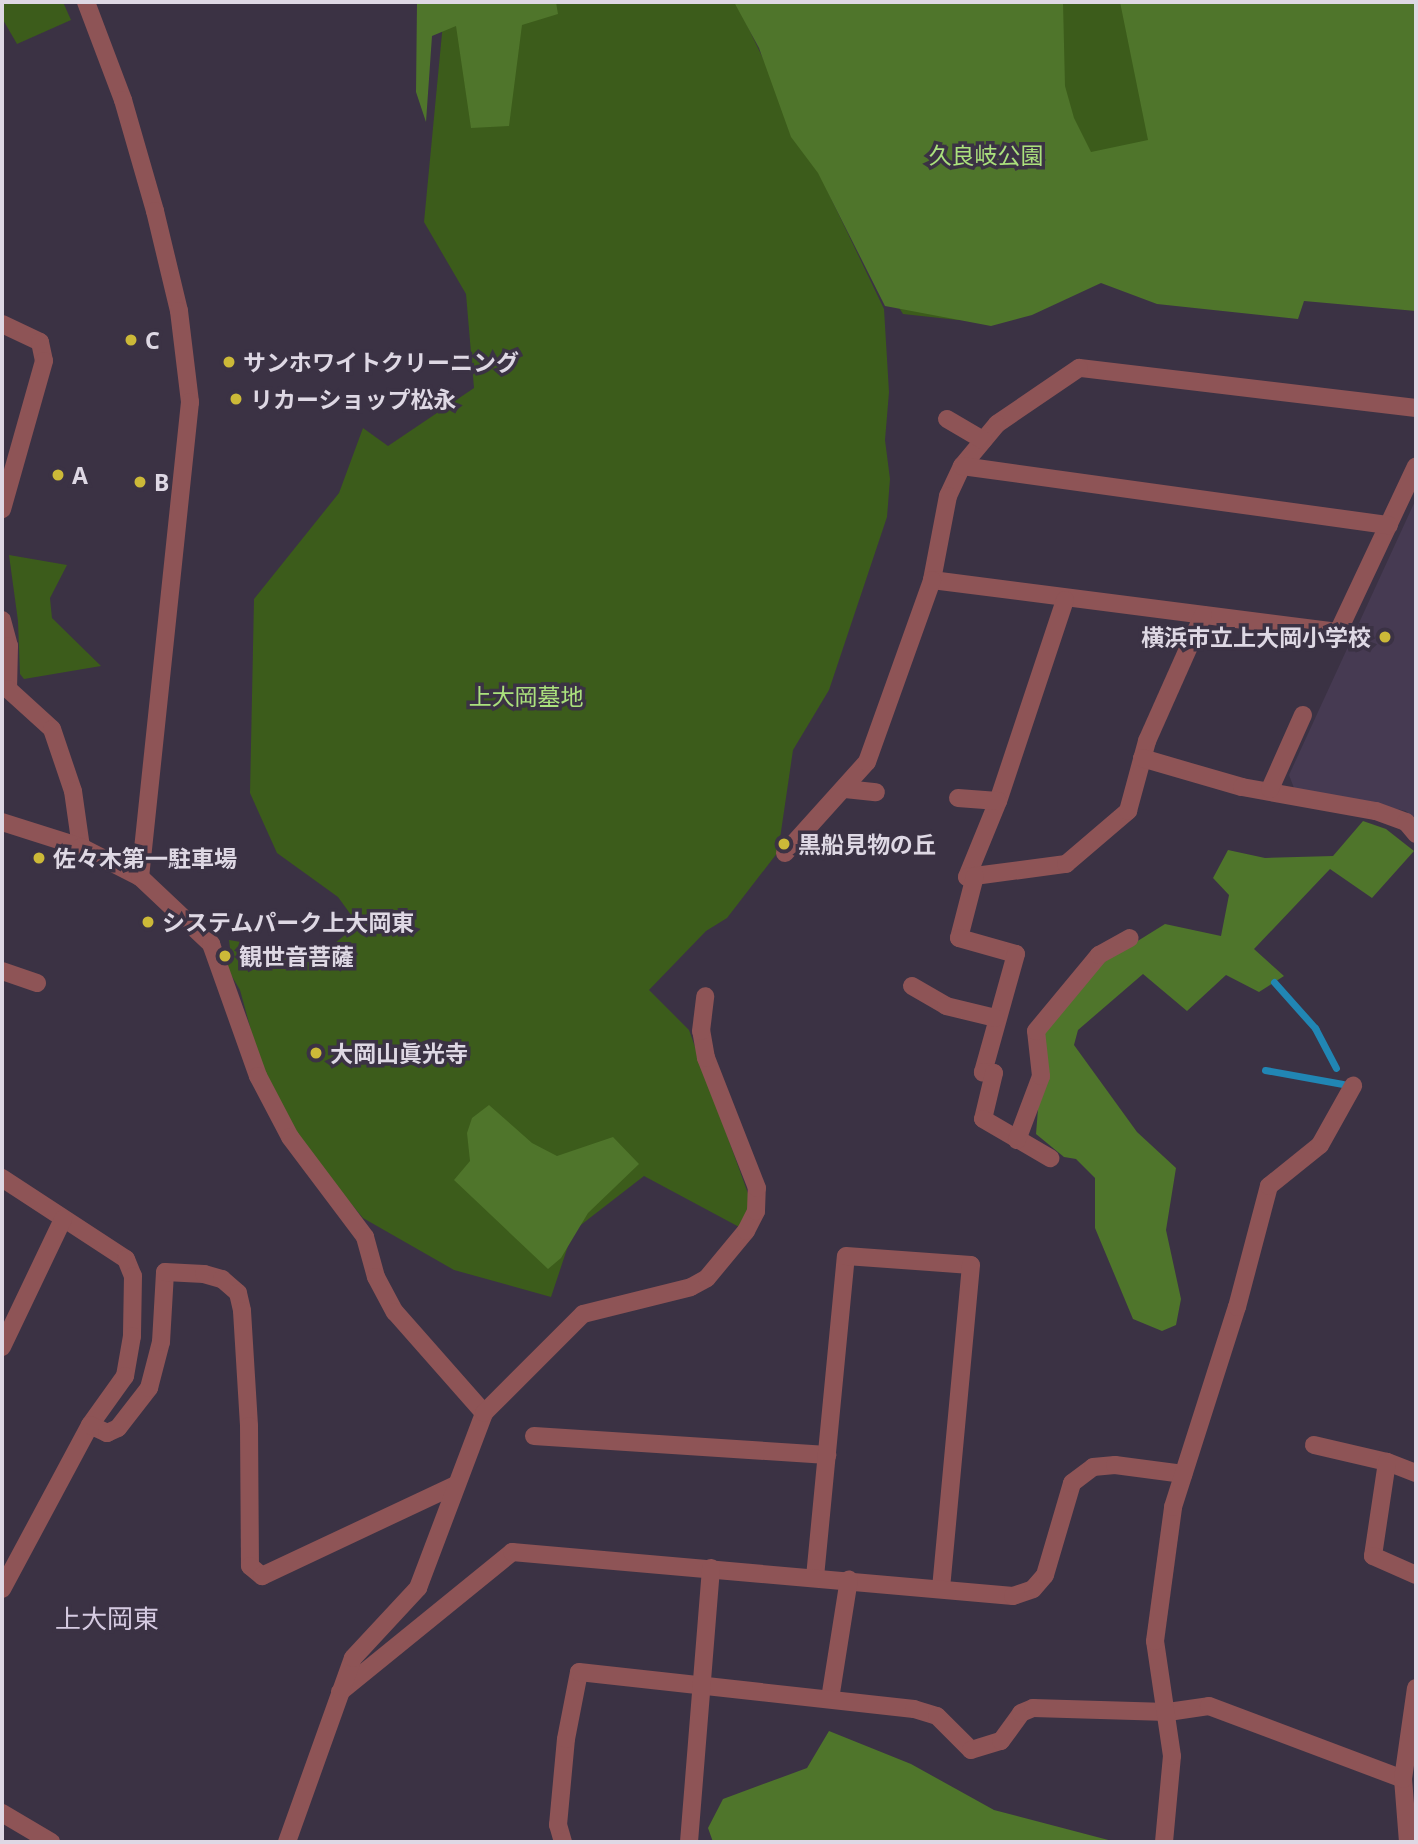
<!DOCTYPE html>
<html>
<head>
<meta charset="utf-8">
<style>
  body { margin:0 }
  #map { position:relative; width:1418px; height:1844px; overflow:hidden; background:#3b3244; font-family:"Noto Sans","Noto Sans JP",sans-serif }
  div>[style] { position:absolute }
  .built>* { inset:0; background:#463a52 }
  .green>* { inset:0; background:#3c5c1b }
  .forest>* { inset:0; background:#4f752b }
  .stream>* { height:7px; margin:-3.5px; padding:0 3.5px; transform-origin:3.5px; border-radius:3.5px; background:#2186b4 }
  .minor>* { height:18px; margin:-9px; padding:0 9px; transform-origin:9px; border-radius:9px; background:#8e5456 }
  .dots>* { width:19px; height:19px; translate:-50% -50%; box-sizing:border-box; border:4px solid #3b3244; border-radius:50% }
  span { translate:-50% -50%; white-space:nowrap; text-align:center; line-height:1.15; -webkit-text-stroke:7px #3b3244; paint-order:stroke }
  .park-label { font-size:23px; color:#abe17d }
  .poi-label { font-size:23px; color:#ded8e4; font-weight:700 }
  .left { translate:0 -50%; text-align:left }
  .right { translate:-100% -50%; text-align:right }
  .quarter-label { font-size:26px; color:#d5cae1 }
  .frame { position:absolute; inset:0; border:4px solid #ded8e4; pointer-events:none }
</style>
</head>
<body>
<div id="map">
  <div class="built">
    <i style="clip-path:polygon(1416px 499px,1416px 822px,1406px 811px,1294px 788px,1289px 775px)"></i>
  </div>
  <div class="green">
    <i style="clip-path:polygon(2px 2px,63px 2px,71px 20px,17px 44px,2px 18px)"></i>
    <i style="clip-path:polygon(445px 2px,736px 2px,781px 96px,741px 2px,1416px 2px,1191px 246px,958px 320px,903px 314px,827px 190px,884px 309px,889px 392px,885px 440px,890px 479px,887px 517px,829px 690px,793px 750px,778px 852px,727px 918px,706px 931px,649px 990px,689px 1030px,750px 1199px,748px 1207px,741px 1228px,644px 1176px,573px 1231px,551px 1297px,454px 1270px,363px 1218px,295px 1136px,266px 1085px,240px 990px,224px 963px,231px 956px,229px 940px,320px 955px,345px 935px,354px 919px,338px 897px,277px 853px,250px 793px,254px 599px,339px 493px,363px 428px,388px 446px,474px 388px,466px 294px,424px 222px)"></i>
    <i style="clip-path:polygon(9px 555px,67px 565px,50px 598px,52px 618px,101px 666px,24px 679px,20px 674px,18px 621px)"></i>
  </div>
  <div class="forest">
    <i style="clip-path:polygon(417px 2px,556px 2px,558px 14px,522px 25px,509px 126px,471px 128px,456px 26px,432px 36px,426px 122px,416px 92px)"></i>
    <i style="clip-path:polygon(734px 2px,1063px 2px,1065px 86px,1074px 118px,1091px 152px,1148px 140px,1120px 2px,1416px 2px,1416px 311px,1304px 301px,1298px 319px,1157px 304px,1101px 283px,1032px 315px,991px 326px,885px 306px,818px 173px,791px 137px,759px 48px)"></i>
    <i style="clip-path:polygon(1363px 821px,1386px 829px,1414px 851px,1372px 898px,1330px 869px,1254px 949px,1284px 976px,1259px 992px,1226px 975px,1187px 1011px,1143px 974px,1078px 1030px,1074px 1045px,1137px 1132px,1176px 1168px,1166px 1230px,1181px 1299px,1176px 1325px,1162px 1331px,1133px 1319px,1095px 1228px,1095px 1178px,1076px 1159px,1064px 1157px,1036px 1134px,1044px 1034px,1099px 965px,1165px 924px,1221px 936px,1229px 895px,1213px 878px,1228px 850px,1265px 858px,1333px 856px)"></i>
    <i style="clip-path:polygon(489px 1105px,532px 1143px,557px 1156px,613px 1137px,639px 1164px,588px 1213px,561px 1258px,548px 1269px,454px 1180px,470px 1161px,467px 1133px,472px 1118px)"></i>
    <i style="clip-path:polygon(829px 1731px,911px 1764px,994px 1810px,1116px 1842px,713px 1842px,708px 1828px,723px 1799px,807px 1768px)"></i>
  </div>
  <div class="stream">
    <i style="left:1274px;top:982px;width:62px;rotate:48.3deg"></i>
    <i style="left:1315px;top:1028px;width:45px;rotate:62.3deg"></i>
    <i style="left:1265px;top:1070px;width:79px;rotate:10.2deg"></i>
  </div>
  <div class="minor">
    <i style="left:86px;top:2px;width:105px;rotate:69.3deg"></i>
    <i style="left:123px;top:100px;width:116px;rotate:73.9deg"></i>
    <i style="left:155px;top:211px;width:103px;rotate:76.5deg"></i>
    <i style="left:179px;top:311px;width:92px;rotate:83.1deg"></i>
    <i style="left:190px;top:402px;width:478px;rotate:96deg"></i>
    <i style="left:2px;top:324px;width:42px;rotate:25.3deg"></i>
    <i style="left:40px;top:342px;width:19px;rotate:78deg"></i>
    <i style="left:44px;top:361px;width:154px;rotate:105.8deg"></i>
    <i style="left:1416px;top:408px;width:339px;rotate:-173.2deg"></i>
    <i style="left:1079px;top:368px;width:99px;rotate:145.7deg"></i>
    <i style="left:997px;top:424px;width:55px;rotate:129.8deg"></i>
    <i style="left:962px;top:466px;width:33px;rotate:115deg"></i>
    <i style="left:948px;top:496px;width:86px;rotate:100.8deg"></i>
    <i style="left:932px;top:580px;width:409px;rotate:7.3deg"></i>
    <i style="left:1338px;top:632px;width:183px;rotate:-64.8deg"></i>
    <i style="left:947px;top:419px;width:42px;rotate:30.3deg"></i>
    <i style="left:962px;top:466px;width:431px;rotate:7.9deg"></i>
    <i style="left:1065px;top:600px;width:212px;rotate:108.4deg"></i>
    <i style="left:998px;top:801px;width:82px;rotate:112.2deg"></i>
    <i style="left:967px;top:877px;width:100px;rotate:-7.5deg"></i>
    <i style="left:1066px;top:864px;width:82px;rotate:-40.5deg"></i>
    <i style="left:1128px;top:811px;width:73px;rotate:-74.8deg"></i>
    <i style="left:1147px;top:741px;width:138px;rotate:-66deg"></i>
    <i style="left:2px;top:620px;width:27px;rotate:75deg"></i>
    <i style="left:9px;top:646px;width:43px;rotate:91.3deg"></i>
    <i style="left:8px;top:689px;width:59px;rotate:42.3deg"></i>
    <i style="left:52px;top:729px;width:65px;rotate:71.3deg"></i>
    <i style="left:73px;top:791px;width:57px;rotate:81.9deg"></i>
    <i style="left:1142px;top:758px;width:104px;rotate:16.2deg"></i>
    <i style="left:1242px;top:787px;width:136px;rotate:10.2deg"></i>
    <i style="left:1376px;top:811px;width:32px;rotate:20deg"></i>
    <i style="left:1406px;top:822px;width:16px;rotate:50deg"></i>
    <i style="left:845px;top:789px;width:31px;rotate:6deg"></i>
    <i style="left:1270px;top:789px;width:81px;rotate:-66deg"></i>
    <i style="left:958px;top:798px;width:40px;rotate:4.3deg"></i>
    <i style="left:2px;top:822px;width:83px;rotate:17.6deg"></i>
    <i style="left:81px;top:847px;width:66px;rotate:27deg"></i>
    <i style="left:140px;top:877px;width:98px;rotate:43.3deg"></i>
    <i style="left:211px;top:944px;width:140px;rotate:70.4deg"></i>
    <i style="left:258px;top:1076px;width:69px;rotate:62.3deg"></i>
    <i style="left:290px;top:1137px;width:125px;rotate:53.1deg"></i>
    <i style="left:365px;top:1237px;width:41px;rotate:74.6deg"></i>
    <i style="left:376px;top:1277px;width:40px;rotate:62deg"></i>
    <i style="left:395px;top:1312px;width:135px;rotate:48.6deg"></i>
    <i style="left:785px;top:853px;width:122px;rotate:-48deg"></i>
    <i style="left:867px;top:762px;width:193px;rotate:-70.3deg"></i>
    <i style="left:975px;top:876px;width:64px;rotate:104.5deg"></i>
    <i style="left:959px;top:938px;width:59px;rotate:15.7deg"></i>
    <i style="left:1016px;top:954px;width:123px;rotate:105.6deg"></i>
    <i style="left:983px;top:1072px;width:11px;rotate:5deg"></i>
    <i style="left:994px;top:1073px;width:47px;rotate:103.4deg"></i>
    <i style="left:983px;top:1119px;width:78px;rotate:30.2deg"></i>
    <i style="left:2px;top:971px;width:37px;rotate:19deg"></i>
    <i style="left:912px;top:986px;width:39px;rotate:30deg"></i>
    <i style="left:946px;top:1006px;width:51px;rotate:13.5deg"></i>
    <i style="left:1017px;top:1140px;width:68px;rotate:-69.4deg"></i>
    <i style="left:1041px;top:1076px;width:45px;rotate:-96.3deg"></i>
    <i style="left:1036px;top:1031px;width:99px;rotate:-50.3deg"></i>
    <i style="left:1099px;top:955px;width:35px;rotate:-29deg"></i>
    <i style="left:2px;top:1178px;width:148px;rotate:33.2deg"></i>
    <i style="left:126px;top:1259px;width:18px;rotate:68deg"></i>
    <i style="left:133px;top:1276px;width:60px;rotate:91deg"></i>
    <i style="left:132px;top:1336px;width:41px;rotate:99.9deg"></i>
    <i style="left:125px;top:1376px;width:60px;rotate:125.5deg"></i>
    <i style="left:90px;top:1425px;width:186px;rotate:118.2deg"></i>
    <i style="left:2px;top:1347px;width:142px;rotate:-64.5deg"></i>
    <i style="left:90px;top:1425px;width:19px;rotate:25deg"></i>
    <i style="left:107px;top:1433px;width:12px;rotate:-24deg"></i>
    <i style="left:118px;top:1428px;width:51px;rotate:-52.2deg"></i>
    <i style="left:149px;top:1388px;width:48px;rotate:-75.4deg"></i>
    <i style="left:161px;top:1342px;width:70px;rotate:-86.7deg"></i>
    <i style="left:165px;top:1272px;width:39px;rotate:3deg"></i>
    <i style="left:204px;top:1274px;width:19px;rotate:16deg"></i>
    <i style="left:222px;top:1279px;width:21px;rotate:41deg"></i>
    <i style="left:238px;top:1293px;width:18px;rotate:77deg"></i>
    <i style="left:242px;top:1311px;width:115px;rotate:86.5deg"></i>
    <i style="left:249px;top:1426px;width:140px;rotate:89.6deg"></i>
    <i style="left:250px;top:1566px;width:16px;rotate:40deg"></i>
    <i style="left:262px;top:1576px;width:213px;rotate:-25.2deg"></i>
    <i style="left:534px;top:1436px;width:294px;rotate:3.7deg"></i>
    <i style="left:1314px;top:1445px;width:75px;rotate:13.1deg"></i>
    <i style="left:1416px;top:1473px;width:31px;rotate:-159deg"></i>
    <i style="left:1387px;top:1462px;width:95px;rotate:98.5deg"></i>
    <i style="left:1373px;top:1556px;width:47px;rotate:23.8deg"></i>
    <i style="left:815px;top:1577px;width:322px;rotate:-84.5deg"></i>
    <i style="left:846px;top:1256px;width:125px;rotate:4.1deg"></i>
    <i style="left:971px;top:1265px;width:323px;rotate:95.3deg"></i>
    <i style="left:340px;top:1692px;width:222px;rotate:-39.1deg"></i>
    <i style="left:512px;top:1552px;width:503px;rotate:5.02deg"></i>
    <i style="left:1013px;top:1596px;width:21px;rotate:-19deg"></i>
    <i style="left:1033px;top:1589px;width:18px;rotate:-49deg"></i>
    <i style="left:1045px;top:1575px;width:96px;rotate:-73.6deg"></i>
    <i style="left:1072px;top:1483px;width:26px;rotate:-37deg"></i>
    <i style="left:1093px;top:1467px;width:22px;rotate:-5deg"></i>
    <i style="left:1115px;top:1465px;width:69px;rotate:7.5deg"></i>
    <i style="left:830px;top:1699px;width:121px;rotate:-81deg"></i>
    <i style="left:2px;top:1813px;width:57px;rotate:30.6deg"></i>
    <i style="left:287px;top:1842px;width:195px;rotate:-70.3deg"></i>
    <i style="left:353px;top:1658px;width:96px;rotate:-47.1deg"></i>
    <i style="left:418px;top:1588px;width:187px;rotate:-69.3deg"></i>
    <i style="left:484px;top:1413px;width:140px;rotate:-45deg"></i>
    <i style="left:583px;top:1314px;width:111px;rotate:-14deg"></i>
    <i style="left:691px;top:1287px;width:18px;rotate:-29deg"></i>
    <i style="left:707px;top:1278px;width:61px;rotate:-50.3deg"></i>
    <i style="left:746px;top:1231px;width:22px;rotate:-63deg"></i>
    <i style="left:756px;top:1211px;width:23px;rotate:-88deg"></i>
    <i style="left:757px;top:1188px;width:140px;rotate:-111.4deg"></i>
    <i style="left:706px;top:1058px;width:27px;rotate:-100deg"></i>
    <i style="left:701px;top:1031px;width:35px;rotate:-83deg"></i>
    <i style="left:563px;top:1842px;width:18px;rotate:-106deg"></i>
    <i style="left:558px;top:1825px;width:86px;rotate:-84.7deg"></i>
    <i style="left:566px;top:1739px;width:68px;rotate:-79deg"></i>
    <i style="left:579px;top:1672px;width:337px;rotate:6.3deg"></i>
    <i style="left:914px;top:1709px;width:24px;rotate:17deg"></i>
    <i style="left:937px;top:1716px;width:48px;rotate:45deg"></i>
    <i style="left:971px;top:1750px;width:31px;rotate:-17deg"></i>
    <i style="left:1001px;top:1741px;width:34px;rotate:-54deg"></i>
    <i style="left:1021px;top:1713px;width:13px;rotate:-23deg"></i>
    <i style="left:1033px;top:1708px;width:135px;rotate:1.7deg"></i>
    <i style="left:1168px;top:1712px;width:41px;rotate:-8.3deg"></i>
    <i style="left:1209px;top:1706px;width:207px;rotate:20.6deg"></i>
    <i style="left:689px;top:1842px;width:275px;rotate:-85.4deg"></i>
    <i style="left:1164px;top:1842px;width:86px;rotate:-84.7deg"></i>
    <i style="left:1172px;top:1756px;width:116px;rotate:-98.4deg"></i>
    <i style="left:1155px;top:1641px;width:135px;rotate:-82.3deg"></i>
    <i style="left:1173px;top:1507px;width:210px;rotate:-72.3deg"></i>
    <i style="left:1237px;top:1307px;width:125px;rotate:-75.2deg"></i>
    <i style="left:1269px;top:1186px;width:65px;rotate:-38.8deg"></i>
    <i style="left:1320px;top:1145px;width:68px;rotate:-60.8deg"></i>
    <i style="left:1408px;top:1842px;width:63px;rotate:-94.5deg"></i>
    <i style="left:1403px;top:1779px;width:92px;rotate:-81.9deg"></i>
  </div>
  <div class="dots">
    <i style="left:131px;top:340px;background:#ccb938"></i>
    <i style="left:229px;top:362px;background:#ccb938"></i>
    <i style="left:236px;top:399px;background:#ccb938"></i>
    <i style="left:58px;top:475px;background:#ccb938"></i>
    <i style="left:140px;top:482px;background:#ccb938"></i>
    <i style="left:1385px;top:637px;background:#ccb938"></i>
    <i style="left:784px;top:844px;background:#ccb938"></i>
    <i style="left:39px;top:858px;background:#ccb938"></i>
    <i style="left:148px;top:922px;background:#ccb938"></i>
    <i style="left:225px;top:956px;background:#ccb938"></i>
    <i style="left:316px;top:1053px;background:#ccb938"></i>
  </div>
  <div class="park-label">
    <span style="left:986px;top:155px">久良岐公園</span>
    <span style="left:526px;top:696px">上大岡墓地</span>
  </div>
  <div class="poi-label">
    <span class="left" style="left:145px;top:340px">C</span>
    <span class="left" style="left:243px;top:362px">サンホワイトクリーニング</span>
    <span class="left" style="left:250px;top:399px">リカーショップ松永</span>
    <span class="left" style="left:72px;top:475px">A</span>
    <span class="left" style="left:154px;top:482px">B</span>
    <span class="right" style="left:1371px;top:637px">横浜市立上大岡小学校</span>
    <span class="left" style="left:798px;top:844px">黒船見物の丘</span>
    <span class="left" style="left:53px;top:858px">佐々木第一駐車場</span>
    <span class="left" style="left:162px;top:922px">システムパーク上大岡東</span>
    <span class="left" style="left:239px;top:956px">観世音菩薩</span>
    <span class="left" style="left:330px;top:1053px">大岡山眞光寺</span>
  </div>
  <div class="quarter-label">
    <span style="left:107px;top:1619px">上大岡東</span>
  </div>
  <div class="frame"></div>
</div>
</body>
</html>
